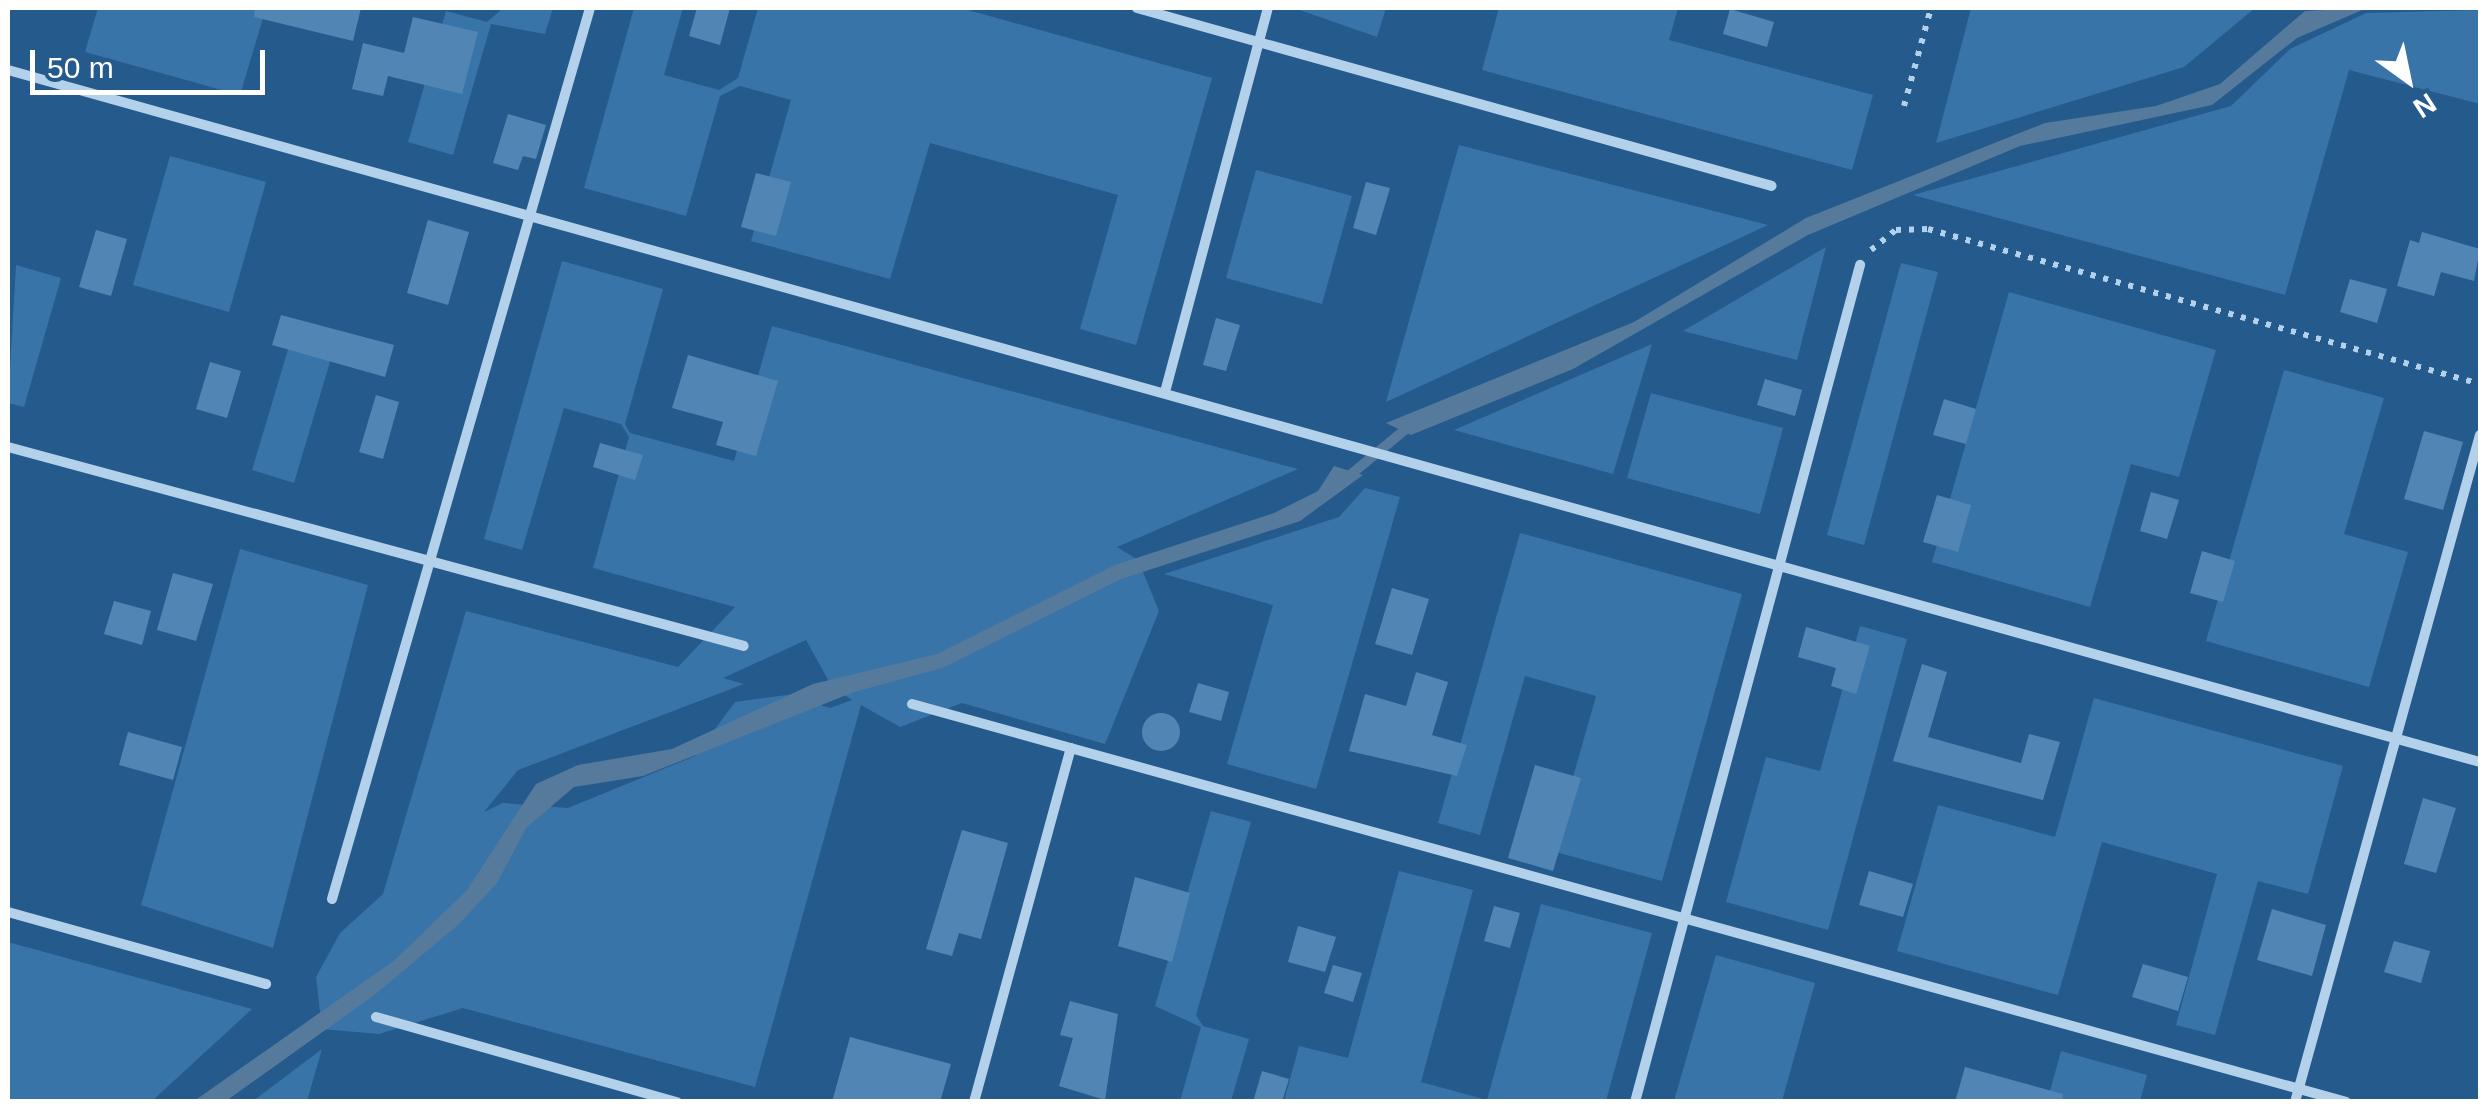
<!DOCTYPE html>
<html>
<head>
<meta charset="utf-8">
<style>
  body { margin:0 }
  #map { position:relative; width:2488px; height:1109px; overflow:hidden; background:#255a8c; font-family:Helvetica,sans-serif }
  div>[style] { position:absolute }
  .green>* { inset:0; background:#3974a8 }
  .water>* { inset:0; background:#567a9c }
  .stream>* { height:10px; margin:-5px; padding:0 5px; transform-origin:5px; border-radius:5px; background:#567a9c }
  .building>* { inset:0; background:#5186b4 }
  .round { border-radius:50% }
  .path>* { height:6px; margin-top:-3px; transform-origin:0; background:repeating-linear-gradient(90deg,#b3d1ea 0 5px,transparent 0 13px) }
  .street>* { height:10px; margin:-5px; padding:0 5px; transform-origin:5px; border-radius:5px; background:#b3d1ea }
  span { translate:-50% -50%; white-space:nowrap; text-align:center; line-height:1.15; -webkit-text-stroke:8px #255a8c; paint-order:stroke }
  .frame { position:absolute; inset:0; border:10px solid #fff; pointer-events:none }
  .north { position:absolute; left:2358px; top:30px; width:100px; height:100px; -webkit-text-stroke:8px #255a8c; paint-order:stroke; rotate:147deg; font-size:28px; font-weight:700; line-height:40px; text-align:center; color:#fff }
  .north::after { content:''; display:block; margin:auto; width:35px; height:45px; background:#fff; clip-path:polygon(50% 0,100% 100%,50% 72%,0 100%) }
  .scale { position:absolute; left:30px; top:50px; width:235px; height:45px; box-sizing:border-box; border:5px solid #fff; border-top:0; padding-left:12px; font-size:30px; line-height:35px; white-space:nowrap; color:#fff; -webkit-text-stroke:8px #255a8c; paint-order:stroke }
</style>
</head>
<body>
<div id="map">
  <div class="green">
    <i style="clip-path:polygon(98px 8px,266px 8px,240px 95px,85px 52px)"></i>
    <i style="clip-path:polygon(503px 8px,553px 8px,545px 34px,491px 24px,453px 155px,408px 142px,446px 11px,487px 22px)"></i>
    <i style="clip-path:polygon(634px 8px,683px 8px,664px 75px,719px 90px,738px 78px,758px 8px,961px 8px,1212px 78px,1136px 345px,1080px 329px,1118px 195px,930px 143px,890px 279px,751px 241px,791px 100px,740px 86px,720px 96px,686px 216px,584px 188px)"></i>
    <i style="clip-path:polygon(1294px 8px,1386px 8px,1377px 37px)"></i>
    <i style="clip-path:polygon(1499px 8px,1678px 8px,1669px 40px,1873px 95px,1852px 170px,1482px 70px)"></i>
    <i style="clip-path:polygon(1971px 8px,2255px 8px,2184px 67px,1936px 143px)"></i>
    <i style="clip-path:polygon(2480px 10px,2480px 104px,2349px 70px,2285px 295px,1913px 195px,2231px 106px,2290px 49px,2366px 13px)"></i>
    <i style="clip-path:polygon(1459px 145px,1768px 225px,1386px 402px)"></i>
    <i style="clip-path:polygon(170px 156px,266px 182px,229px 312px,133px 285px)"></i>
    <i style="clip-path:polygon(1256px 170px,1352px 196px,1322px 304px,1226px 278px)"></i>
    <i style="clip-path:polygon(1826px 247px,1797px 360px,1683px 331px)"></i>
    <i style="clip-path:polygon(evenodd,562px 261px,663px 289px,625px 424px,630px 433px,734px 461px,772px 326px,1298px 469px,1117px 547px,1138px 560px,1159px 611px,1105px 744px,962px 703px,900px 727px,861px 705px,755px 1087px,463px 1008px,379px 1034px,322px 1029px,316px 977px,340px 933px,383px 894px,466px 611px,678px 667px,735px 607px,593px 568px,629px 437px,621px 424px,564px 408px,522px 550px,484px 539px,562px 261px,806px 640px,832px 687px,852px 700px,830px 708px,787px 695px,735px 702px,695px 756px,568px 808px,503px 803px,484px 812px,518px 770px,744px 684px,723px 678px,806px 640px)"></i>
    <i style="clip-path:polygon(1901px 263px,1938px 272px,1864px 545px,1827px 535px)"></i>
    <i style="clip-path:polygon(16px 265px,61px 278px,24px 407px,8px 403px)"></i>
    <i style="clip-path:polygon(2009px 292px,2216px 350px,2179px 477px,2131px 464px,2090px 607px,1932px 562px)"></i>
    <i style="clip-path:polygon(290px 343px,332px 355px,294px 483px,252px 470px)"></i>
    <i style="clip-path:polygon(1652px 344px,1613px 474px,1454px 430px)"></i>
    <i style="clip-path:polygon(2284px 370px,2384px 398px,2344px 534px,2408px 552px,2369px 687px,2206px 641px)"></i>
    <i style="clip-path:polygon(1651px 393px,1783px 428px,1760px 514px,1627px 478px)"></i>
    <i style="clip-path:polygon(1365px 488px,1400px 497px,1316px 789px,1227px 764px,1273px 605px,1164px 574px,1339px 517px)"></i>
    <i style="clip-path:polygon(1520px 533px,1742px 594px,1662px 881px,1552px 851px,1596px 696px,1525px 676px,1480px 835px,1438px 823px)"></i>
    <i style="clip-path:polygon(240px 549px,368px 585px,273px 948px,141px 905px)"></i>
    <i style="clip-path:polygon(1860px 626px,1907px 639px,1828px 930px,1726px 902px,1766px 757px,1820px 771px)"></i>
    <i style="clip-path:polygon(2094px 698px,2343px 766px,2308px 894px,2258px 881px,2215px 1035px,2176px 1025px,2217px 874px,2102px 842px,2058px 995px,1897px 951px,1938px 805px,2055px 837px)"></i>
    <i style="clip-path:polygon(1211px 811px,1251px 822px,1196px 1015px,1203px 1026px,1249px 1039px,1231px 1101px,1180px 1101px,1201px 1027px,1155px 1006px)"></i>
    <i style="clip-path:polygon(1399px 871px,1473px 890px,1421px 1082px,1487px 1100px,1541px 904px,1652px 933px,1606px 1101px,1284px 1101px,1299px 1046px,1348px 1058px)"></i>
    <i style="clip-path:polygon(8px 942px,252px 1009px,152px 1101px,8px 1101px)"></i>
    <i style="clip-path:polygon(1716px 955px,1815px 983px,1782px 1101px,1674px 1101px)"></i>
    <i style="clip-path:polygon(322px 1049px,307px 1101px,253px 1101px)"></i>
    <i style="clip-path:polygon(2061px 1051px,2147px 1075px,2140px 1101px,2047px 1102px)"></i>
  </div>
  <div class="water">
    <i style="clip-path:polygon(2367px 8px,2297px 38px,2212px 105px,2020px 146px,1808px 235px,1573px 369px,1411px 435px,1386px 423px,1634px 322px,1806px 218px,2045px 123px,2156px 106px,2220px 84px,2305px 11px)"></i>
    <i style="clip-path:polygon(1334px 466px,1363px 475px,1300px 521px,1121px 579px,942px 668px,854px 692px,643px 776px,574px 787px,526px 828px,497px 883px,458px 925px,373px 996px,226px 1101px,194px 1101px,395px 960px,467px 890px,536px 784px,578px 765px,672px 749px,813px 684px,937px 654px,1115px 565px,1274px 513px,1318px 491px)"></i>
  </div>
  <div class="stream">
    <i style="left:1344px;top:480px;width:88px;rotate:-39.5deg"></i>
  </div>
  <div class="building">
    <i style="clip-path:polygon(255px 8px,361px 8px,353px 41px,254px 17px)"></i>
    <i style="clip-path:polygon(697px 8px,730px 8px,720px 45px,689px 36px)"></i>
    <i style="clip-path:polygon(1730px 9px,1774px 22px,1767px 47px,1723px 34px)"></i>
    <i style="clip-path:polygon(413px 17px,478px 32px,462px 94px,388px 76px,383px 96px,352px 89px,363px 43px,404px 53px)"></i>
    <i style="clip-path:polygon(508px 114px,546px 125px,536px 159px,523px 156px,518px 170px,493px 163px)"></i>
    <i style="clip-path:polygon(756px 173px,791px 182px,776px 236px,741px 227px)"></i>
    <i style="clip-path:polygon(1366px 182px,1390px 188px,1376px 235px,1353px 228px)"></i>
    <i style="clip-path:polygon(428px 220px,469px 232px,448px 305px,407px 293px)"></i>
    <i style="clip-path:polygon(96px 230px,127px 239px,111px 296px,79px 287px)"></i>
    <i style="clip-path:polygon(2422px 232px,2480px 249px,2474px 281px,2441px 272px,2434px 296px,2397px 286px,2410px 240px,2419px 243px)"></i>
    <i style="clip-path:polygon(2350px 279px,2387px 289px,2377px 323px,2340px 312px)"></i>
    <i style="clip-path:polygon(281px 315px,394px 345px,385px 377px,272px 345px)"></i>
    <i style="clip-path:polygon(1216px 318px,1240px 325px,1226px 371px,1203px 365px)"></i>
    <i style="clip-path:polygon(688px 355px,778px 381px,756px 456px,716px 445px,723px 422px,672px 408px)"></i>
    <i style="clip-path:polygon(210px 362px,241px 371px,227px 418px,196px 409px)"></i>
    <i style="clip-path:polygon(1765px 379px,1802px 390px,1795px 416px,1757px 405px)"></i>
    <i style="clip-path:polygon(376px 395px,399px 402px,383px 459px,359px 452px)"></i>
    <i style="clip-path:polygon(1944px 399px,1976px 409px,1966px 444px,1933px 435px)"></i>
    <i style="clip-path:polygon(2424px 431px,2463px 442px,2443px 510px,2404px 499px)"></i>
    <i style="clip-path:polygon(600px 443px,643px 455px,635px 480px,593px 467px)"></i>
    <i style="clip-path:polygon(2151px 492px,2179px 500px,2167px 539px,2140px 531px)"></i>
    <i style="clip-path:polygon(1937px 495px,1971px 505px,1958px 552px,1923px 542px)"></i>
    <i style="clip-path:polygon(2202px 551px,2235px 561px,2223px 602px,2190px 593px)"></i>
    <i style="clip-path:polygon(173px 573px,213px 584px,196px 641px,157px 630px)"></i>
    <i style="clip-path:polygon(1392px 588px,1429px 599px,1412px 655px,1375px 644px)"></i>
    <i style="clip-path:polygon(114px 601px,151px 611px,142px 645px,104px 634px)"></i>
    <i style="clip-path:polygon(1806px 627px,1870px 646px,1856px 694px,1831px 686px,1836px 668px,1798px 657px)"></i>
    <i style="clip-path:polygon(1922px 664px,1947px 672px,1928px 737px,2021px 763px,2029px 734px,2060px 742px,2043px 800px,1893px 761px)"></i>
    <i style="clip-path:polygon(1416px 672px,1448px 682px,1432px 735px,1467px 745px,1457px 776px,1349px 751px,1365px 694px,1406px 706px)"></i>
    <i style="clip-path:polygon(1198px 683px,1229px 692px,1221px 721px,1189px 712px)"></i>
    <i class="round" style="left:1142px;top:713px;width:38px;height:38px"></i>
    <i style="clip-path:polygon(128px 732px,182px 747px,173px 780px,119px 765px)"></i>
    <i style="clip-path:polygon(1535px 765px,1581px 778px,1553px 871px,1508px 858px)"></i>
    <i style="clip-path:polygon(2423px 798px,2456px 808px,2436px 873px,2404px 864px)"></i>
    <i style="clip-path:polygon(962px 830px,1008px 843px,981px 939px,959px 933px,952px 956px,926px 949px)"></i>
    <i style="clip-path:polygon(1869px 871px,1913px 884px,1903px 917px,1859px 905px)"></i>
    <i style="clip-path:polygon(1135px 877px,1190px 893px,1172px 962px,1118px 946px)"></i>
    <i style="clip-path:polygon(1494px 906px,1520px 913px,1510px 948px,1484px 941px)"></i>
    <i style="clip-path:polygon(2272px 909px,2326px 925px,2312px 976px,2257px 960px)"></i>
    <i style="clip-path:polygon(1298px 926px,1336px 937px,1325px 972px,1288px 962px)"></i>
    <i style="clip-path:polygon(2394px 941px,2430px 951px,2421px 983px,2384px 972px)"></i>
    <i style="clip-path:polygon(2143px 964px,2188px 977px,2178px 1011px,2132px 997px)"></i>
    <i style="clip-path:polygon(1333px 965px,1362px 973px,1353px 1002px,1324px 993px)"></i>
    <i style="clip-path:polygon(1070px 1001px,1118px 1014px,1105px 1100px,1059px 1086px,1073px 1038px,1060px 1035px)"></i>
    <i style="clip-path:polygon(850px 1037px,951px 1064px,940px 1102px,832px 1102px)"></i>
    <i style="clip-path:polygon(1965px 1067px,2063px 1094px,2062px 1102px,1955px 1102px)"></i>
    <i style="clip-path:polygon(1262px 1071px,1289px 1079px,1282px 1102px,1253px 1102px)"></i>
  </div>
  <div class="path">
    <i style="left:1904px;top:106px;width:102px;rotate:-74.6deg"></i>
    <i style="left:1871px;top:250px;width:32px;rotate:-39deg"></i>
    <i style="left:1896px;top:230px;width:32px;rotate:-2deg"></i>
    <i style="left:1928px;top:229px;width:573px;rotate:15.68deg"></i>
  </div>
  <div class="street">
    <i style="left:1137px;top:8px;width:659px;rotate:15.66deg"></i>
    <i style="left:8px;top:70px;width:2567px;rotate:15.64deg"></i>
    <i style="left:1165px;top:392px;width:398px;rotate:-75deg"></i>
    <i style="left:8px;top:447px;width:762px;rotate:15.13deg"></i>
    <i style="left:912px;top:704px;width:1488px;rotate:15.51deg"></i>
    <i style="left:332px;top:899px;width:928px;rotate:-73.85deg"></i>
    <i style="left:8px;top:912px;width:268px;rotate:15.6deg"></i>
    <i style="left:376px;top:1017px;width:313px;rotate:15.8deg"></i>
    <i style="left:974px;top:1102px;width:367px;rotate:-74.7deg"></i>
    <i style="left:1635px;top:1102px;width:867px;rotate:-74.95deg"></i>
    <i style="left:2295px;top:1102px;width:692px;rotate:-74.5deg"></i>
  </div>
  <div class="frame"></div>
  <div class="north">N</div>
  <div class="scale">50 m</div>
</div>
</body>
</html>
